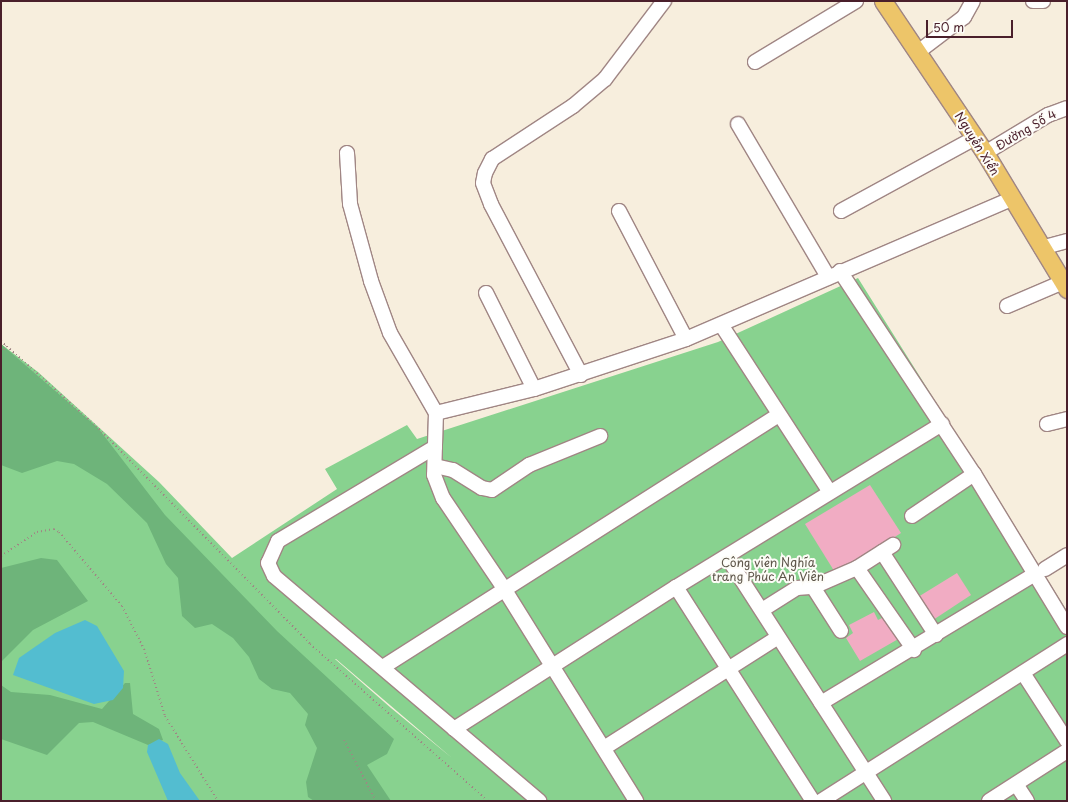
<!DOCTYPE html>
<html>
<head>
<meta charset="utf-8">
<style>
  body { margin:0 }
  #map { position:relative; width:1068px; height:802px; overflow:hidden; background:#f7eedd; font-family:"Playpen Sans",sans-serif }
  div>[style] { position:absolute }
  .green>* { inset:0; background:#88d28f }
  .forest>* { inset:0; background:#6eb47a }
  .water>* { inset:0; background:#53bdd0 }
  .building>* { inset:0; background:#f1acc3 }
  .path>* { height:2px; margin-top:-1px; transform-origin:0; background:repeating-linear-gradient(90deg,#a08684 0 1px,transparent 0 4px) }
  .roads { filter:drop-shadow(1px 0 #a08684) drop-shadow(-1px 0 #a08684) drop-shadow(0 1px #a08684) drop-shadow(0 -1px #a08684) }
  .minor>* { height:14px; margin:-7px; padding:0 7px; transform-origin:7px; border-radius:7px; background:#fff }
  .major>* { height:17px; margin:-8.5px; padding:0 8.5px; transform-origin:8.5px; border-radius:8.5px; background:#edc569 }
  span { translate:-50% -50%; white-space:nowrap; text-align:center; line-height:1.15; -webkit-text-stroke:4px #fdfcf7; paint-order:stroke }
  .street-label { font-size:12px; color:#4a1f2b }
  .park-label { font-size:12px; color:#5d5549 }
  .frame { position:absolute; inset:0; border:2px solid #4a1f2b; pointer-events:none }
  .scale { position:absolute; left:926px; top:20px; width:87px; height:18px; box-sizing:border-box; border:2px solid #4a1f2b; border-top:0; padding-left:5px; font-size:12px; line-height:14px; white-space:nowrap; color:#4a1f2b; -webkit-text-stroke:3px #fdfcf7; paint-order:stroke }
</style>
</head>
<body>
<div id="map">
  <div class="green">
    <i style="clip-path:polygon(evenodd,858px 278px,1067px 611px,1067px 801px,1px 801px,1px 344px,38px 372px,159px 482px,232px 558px,337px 489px,325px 469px,407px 425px,417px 439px,718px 342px,858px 278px,335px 659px,336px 659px,452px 758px,391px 708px,335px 659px)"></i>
  </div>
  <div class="forest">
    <i style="clip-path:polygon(1px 344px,98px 428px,165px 515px,277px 631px,394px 739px,387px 754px,367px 765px,391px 801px,314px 801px,308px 797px,306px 782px,317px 748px,305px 725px,308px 714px,290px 693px,272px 689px,259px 679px,249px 657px,233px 638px,212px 624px,195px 628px,182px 616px,178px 578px,166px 564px,147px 523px,107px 484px,74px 464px,57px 461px,22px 473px,1px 465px)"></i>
    <i style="clip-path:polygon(41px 558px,57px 560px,88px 601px,33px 630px,1px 662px,1px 568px)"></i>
    <i style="clip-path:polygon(125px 683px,130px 683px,133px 714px,159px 729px,163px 740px,148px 745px,93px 722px,79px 723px,47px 755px,1px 739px,1px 685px,11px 692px,50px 695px,102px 709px)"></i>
  </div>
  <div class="water">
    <i style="clip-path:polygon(85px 620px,97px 626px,124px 671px,123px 688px,113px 700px,94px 704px,13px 675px,19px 658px,55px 633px)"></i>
    <i style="clip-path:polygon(159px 739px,168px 744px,180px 773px,200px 801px,168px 801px,147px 752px,148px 745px)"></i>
  </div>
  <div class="building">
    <i style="clip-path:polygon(870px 485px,901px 533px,836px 574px,805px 524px)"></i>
    <i style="clip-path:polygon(957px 573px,971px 595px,933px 620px,918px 597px)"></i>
    <i style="clip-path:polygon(874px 612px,878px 620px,886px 616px,900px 638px,860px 661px,846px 638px,853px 633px,849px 625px)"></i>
  </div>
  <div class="path">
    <i style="left:1px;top:341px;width:127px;rotate:41.8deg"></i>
    <i style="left:96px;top:426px;width:305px;rotate:45.5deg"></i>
    <i style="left:310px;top:644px;width:237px;rotate:41.4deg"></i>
    <i style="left:1px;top:353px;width:9px;rotate:-54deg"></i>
    <i style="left:1px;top:556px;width:43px;rotate:-33.7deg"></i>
    <i style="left:37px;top:532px;width:17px;rotate:-10deg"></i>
    <i style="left:54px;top:529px;width:6px;rotate:31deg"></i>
    <i style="left:59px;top:532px;width:97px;rotate:49.6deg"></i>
    <i style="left:122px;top:606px;width:48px;rotate:62.9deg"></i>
    <i style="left:144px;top:649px;width:70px;rotate:72.6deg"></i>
    <i style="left:165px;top:716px;width:100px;rotate:58.1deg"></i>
    <i style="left:344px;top:740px;width:69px;rotate:62.3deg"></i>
  </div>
  <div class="roads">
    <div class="minor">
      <i style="left:1033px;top:1px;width:10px"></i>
      <i style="left:918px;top:52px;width:58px;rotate:-37.3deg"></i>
      <i style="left:964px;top:17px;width:18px;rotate:-61deg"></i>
      <i style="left:755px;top:62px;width:118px;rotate:-31.1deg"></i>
      <i style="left:738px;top:124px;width:178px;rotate:59.5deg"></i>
      <i style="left:347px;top:153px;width:51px;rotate:86.6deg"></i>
      <i style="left:350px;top:204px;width:80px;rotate:74.7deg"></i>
      <i style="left:371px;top:281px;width:55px;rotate:69.9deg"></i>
      <i style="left:390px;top:333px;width:92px;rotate:60.1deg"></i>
      <i style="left:436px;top:413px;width:101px;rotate:-13.8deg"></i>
      <i style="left:534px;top:389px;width:160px;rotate:-18.2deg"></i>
      <i style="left:686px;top:339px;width:354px;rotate:-23.3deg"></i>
      <i style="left:985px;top:153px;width:74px;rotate:-31.1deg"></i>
      <i style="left:1048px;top:115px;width:20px;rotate:-20deg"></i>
      <i style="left:619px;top:211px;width:144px;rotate:62.4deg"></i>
      <i style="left:841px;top:211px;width:153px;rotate:-28.6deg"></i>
      <i style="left:1041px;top:248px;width:27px;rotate:-15deg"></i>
      <i style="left:840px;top:271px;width:243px;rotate:56.6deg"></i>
      <i style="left:974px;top:474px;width:179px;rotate:58.7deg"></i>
      <i style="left:486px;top:293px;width:107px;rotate:63.4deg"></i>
      <i style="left:1007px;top:306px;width:61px;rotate:-23.2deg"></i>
      <i style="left:722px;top:326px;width:197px;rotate:57deg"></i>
      <i style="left:581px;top:375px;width:193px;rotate:-117.8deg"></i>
      <i style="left:491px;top:204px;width:22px;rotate:-111deg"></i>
      <i style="left:483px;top:183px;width:10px;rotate:-79deg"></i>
      <i style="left:485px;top:173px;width:16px;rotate:-63deg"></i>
      <i style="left:492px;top:159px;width:97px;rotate:-33.2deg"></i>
      <i style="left:573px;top:106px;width:42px;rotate:-40.2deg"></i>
      <i style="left:605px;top:79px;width:98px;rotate:-52.9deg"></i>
      <i style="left:436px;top:413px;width:62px;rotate:91.8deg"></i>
      <i style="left:434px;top:475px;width:25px;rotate:69deg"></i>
      <i style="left:443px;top:498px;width:107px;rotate:56deg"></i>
      <i style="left:503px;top:587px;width:252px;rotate:58.1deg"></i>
      <i style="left:1047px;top:424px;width:21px;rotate:-14deg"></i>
      <i style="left:435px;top:447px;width:183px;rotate:149.1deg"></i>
      <i style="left:278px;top:541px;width:24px;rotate:114deg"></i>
      <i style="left:268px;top:563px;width:14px;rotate:65deg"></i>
      <i style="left:274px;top:576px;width:348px;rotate:40.3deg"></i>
      <i style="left:435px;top:466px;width:18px;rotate:13deg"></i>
      <i style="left:453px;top:470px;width:34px;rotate:32deg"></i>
      <i style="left:482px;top:488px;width:10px;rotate:11deg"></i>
      <i style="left:492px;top:490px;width:45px;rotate:-34deg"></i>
      <i style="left:529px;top:465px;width:77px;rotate:-22.2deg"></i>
      <i style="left:912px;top:516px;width:75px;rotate:-34.1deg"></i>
      <i style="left:882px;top:552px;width:99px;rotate:57deg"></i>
      <i style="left:727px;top:557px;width:290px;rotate:57.2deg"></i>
      <i style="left:857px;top:568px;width:100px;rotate:55.2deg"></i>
      <i style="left:1045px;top:569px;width:26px;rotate:-32deg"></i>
      <i style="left:676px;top:587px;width:254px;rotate:57.4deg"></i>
      <i style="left:813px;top:587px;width:52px;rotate:57.5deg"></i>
      <i style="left:762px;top:610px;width:41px;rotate:-32.2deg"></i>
      <i style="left:797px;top:588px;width:16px;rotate:-4deg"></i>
      <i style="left:813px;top:587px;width:48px;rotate:-23.4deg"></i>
      <i style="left:857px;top:568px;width:43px;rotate:-32.6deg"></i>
      <i style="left:383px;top:667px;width:469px;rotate:-32.5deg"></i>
      <i style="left:1023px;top:673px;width:81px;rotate:57.1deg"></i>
      <i style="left:821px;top:703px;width:248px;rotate:-31.1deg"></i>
      <i style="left:454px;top:729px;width:264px;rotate:-32.6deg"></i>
      <i style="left:676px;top:587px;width:312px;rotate:-31.5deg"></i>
      <i style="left:604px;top:748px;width:206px;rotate:-32.5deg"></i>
      <i style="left:1016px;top:784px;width:20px;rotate:57deg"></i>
      <i style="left:821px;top:801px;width:292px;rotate:-32.5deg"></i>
      <i style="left:989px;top:801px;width:93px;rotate:-32.7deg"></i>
    </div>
    <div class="major">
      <i style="left:883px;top:1px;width:183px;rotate:56.1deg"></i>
      <i style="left:985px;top:153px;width:159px;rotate:58.9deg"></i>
    </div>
  </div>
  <div class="street-label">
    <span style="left:1026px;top:130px;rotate:-30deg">Đường Số 4</span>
    <span style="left:977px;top:144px;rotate:58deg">Nguyễn Xiển</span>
  </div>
  <div class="park-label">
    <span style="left:768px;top:570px">Công viên Nghĩa<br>trang Phúc An Viên</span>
  </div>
  <div class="frame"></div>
  <div class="scale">50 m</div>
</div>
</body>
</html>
